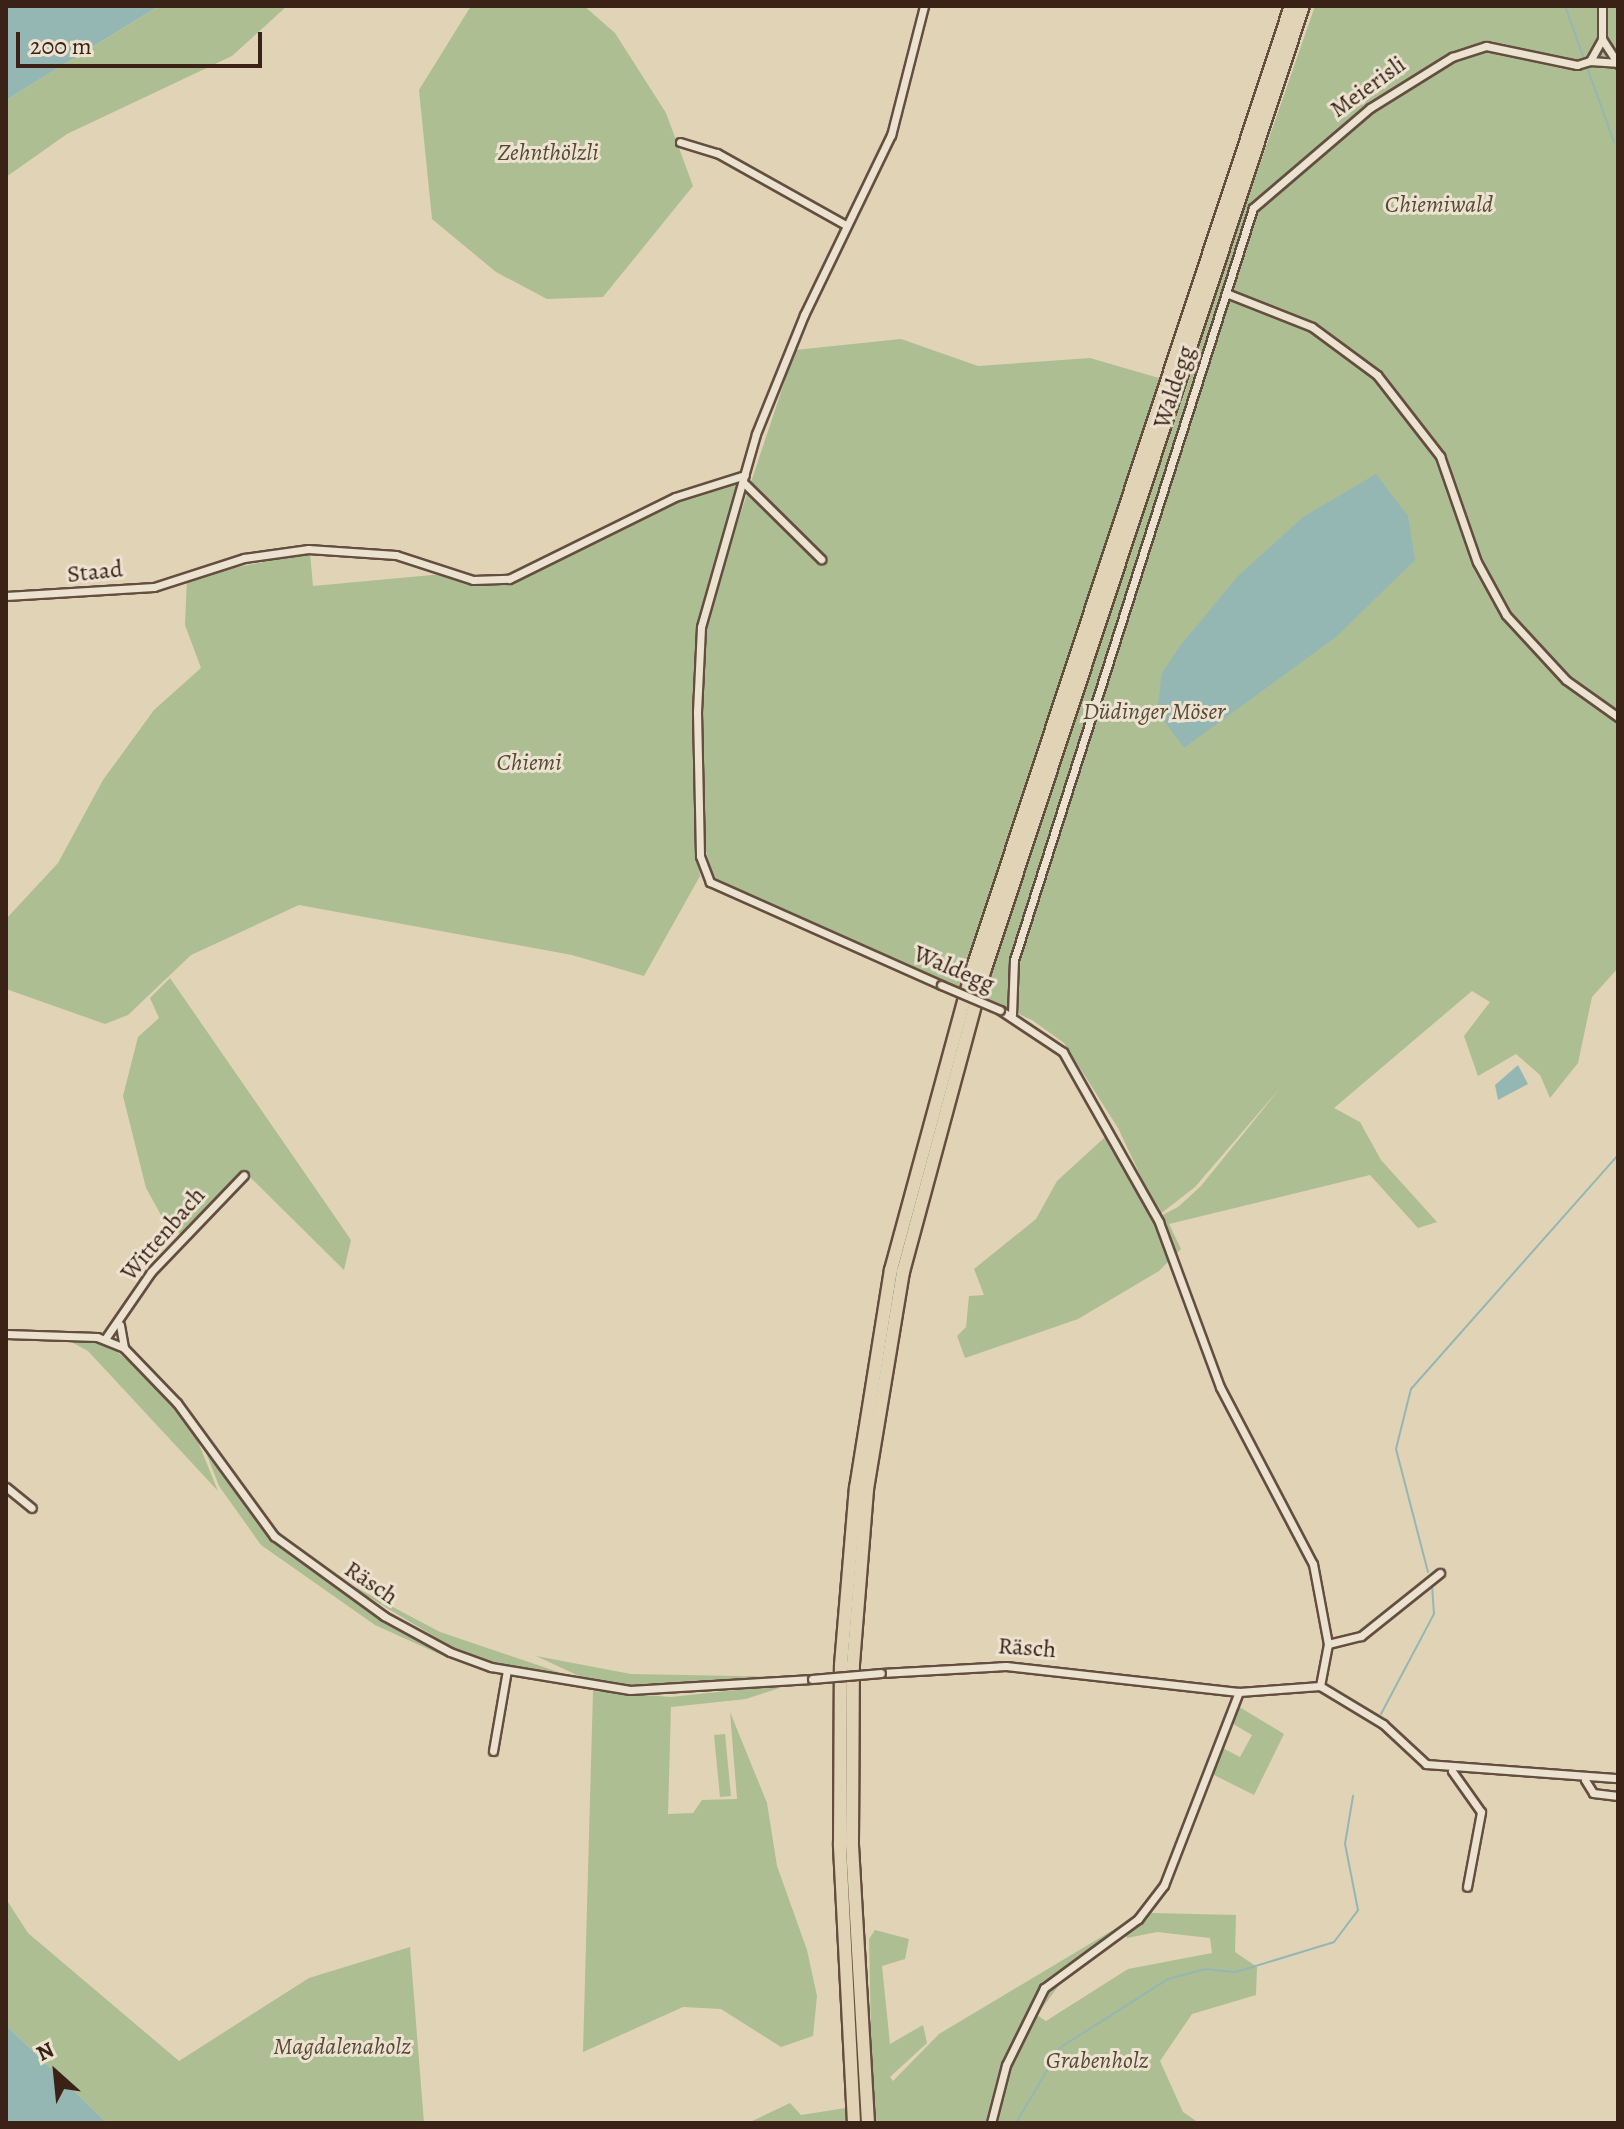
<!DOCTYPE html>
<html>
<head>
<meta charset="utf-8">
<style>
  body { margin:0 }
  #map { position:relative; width:1624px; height:2129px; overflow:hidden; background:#e1d3b6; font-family:Alegreya,serif }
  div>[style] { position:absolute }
  .green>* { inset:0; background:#adbe93 }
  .water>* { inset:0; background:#95b7b4 }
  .stream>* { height:2px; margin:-1px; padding:0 1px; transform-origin:1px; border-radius:1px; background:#95b7b4 }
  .roads { filter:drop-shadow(2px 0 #644e3f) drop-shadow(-2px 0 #644e3f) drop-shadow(0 2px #644e3f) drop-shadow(0 -2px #644e3f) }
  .minor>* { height:7px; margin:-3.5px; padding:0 3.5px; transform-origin:3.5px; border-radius:3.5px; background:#ece2d0 }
  .motorway>* { height:12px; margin:-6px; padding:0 6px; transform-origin:6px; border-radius:6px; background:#e1d3b6 }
  .bridges { filter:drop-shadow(2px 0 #644e3f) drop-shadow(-2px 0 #644e3f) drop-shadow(0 2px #644e3f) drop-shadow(0 -2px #644e3f) }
  .minor-bridge>* { height:7px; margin:-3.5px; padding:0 3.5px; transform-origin:3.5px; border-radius:3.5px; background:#ece2d0 }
  span { translate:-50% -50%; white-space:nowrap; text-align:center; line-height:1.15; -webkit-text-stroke:6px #ece2d0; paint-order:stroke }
  .street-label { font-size:24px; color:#3b2217 }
  .park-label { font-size:24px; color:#584936; font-style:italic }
  .frame { position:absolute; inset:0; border:8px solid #3b2217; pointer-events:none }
  .north { position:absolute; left:16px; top:2033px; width:80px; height:80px; -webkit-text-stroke:6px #ece2d0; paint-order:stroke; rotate:333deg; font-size:22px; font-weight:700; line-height:32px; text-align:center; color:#3b2217 }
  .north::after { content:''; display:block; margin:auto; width:28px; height:36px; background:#3b2217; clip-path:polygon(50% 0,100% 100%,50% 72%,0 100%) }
  .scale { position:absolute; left:16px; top:32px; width:246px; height:36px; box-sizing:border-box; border:4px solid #3b2217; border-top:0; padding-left:10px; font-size:24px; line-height:28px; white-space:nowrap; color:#3b2217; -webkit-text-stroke:6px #ece2d0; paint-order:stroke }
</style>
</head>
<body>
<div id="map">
  <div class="green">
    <i style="clip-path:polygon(287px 6px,232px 56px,67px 134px,6px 177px,6px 100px,156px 8px)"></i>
    <i style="clip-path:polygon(471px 6px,584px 6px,615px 33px,666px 113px,693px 186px,603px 297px,547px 299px,496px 272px,432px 219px,419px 90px)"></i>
    <i style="clip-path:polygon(1315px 6px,1618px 6px,1618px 968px,1592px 997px,1578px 1063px,1550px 1098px,1540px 1075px,1516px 1054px,1478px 1076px,1464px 1036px,1490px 1002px,1472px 991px,1334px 1108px,1360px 1122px,1381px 1160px,1437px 1222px,1418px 1228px,1370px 1175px,1169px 1224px,1181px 1249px,1159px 1271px,1078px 1319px,965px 1358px,957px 1336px,966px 1327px,969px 1296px,984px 1295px,974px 1269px,1036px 1219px,1057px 1181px,1104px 1138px,1115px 1143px,1155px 1219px,1178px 1207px,1201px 1186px,1281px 1087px,1195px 1187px,1159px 1215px,1118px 1128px,1064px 1043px,1032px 1020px,715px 881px,704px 845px,695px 846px,700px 876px,644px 976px,572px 955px,299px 905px,191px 955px,128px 1015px,105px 1024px,6px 989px,6px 919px,58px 863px,103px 780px,154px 710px,201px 668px,185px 625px,187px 577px,310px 553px,313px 586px,443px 574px,510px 583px,676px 498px,740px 479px,718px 556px,725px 560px,795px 350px,901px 339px,978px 366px,1090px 358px,1183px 385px)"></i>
    <i style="clip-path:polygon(170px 978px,351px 1240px,344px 1270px,244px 1171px,181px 1235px,161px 1215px,146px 1188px,123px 1096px,138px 1037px,159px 1018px,150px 998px)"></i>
    <i style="clip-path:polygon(64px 1338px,104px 1341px,149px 1378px,194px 1432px,218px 1491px,88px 1351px)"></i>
    <i style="clip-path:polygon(203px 1445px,284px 1550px,448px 1658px,375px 1625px,261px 1545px,219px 1486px)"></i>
    <i style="clip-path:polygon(323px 1570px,440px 1632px,582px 1680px,469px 1657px)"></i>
    <i style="clip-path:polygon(536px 1656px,631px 1674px,785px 1677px,665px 1688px,592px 1682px)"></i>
    <i style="clip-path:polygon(791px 1684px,746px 1699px,671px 1707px,668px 1814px,693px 1813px,702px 1800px,737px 1799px,730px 1712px,767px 1803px,777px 1866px,807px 1950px,817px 1996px,813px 2036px,781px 2047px,721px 2009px,683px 2007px,583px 2052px,593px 1691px,671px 1697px)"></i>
    <i style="clip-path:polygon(1236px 1705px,1284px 1734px,1254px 1795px,1206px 1771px,1215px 1744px,1240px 1757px,1252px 1735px,1228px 1721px)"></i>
    <i style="clip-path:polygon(725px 1734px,731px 1796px,720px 1797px,714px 1735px)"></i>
    <i style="clip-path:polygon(6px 1899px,28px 1933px,179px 2061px,309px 1978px,410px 1947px,424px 2123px,107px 2123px,6px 2025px)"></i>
    <i style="clip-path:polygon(1152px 1913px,1236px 1915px,1235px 1952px,1257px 1967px,1256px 1995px,1192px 2014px,1160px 2061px,1183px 2112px,1199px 2123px,994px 2123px,1009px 2065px,1052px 1984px,1065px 1977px,1037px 2015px,1046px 2021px,1128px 1969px,1212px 1953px,1210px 1938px,1157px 1932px,1127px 1938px,1124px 1930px)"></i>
    <i style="clip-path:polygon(1138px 1915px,1041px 1983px,1004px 2064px,988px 2123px,852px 2123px,873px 2121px,869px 1939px,875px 1930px,909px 1939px,905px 1959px,882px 1966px,890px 2044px,923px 2025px,927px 2043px,890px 2077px,893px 2081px,939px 2034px)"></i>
    <i style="clip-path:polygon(790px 2103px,801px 2115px,846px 2108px,847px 2123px,748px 2123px)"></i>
  </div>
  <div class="water">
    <i style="clip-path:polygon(6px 6px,159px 6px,6px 100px)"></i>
    <i style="clip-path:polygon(1376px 474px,1408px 516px,1415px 560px,1336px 637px,1184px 748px,1157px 711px,1162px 673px,1180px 646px,1238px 576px,1303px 517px)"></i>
    <i style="clip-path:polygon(1518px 1065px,1528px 1084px,1498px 1100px,1495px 1085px)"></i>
    <i style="clip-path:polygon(6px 2025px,107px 2123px,6px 2123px)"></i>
  </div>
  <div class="stream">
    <i style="left:1565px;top:6px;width:145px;rotate:70.2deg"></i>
    <i style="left:1428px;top:1572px;width:127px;rotate:-104.6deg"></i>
    <i style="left:1396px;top:1449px;width:62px;rotate:-76deg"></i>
    <i style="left:1411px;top:1389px;width:312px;rotate:-48.5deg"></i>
    <i style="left:1381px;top:1714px;width:113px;rotate:-62.1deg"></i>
    <i style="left:1434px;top:1614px;width:29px;rotate:-94deg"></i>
    <i style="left:1016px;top:2123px;width:88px;rotate:-59.4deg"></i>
    <i style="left:1061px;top:2047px;width:127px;rotate:-32.4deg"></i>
    <i style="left:1168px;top:1979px;width:38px;rotate:-15deg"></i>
    <i style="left:1205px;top:1969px;width:31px;rotate:6deg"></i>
    <i style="left:1236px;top:1972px;width:102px;rotate:-17deg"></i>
    <i style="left:1334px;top:1942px;width:40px;rotate:-53deg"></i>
    <i style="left:1358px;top:1910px;width:67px;rotate:-101.1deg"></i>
    <i style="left:1345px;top:1844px;width:49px;rotate:-80.5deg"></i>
  </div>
  <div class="roads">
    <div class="minor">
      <i style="left:924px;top:6px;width:133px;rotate:104.3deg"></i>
      <i style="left:891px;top:135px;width:200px;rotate:115.8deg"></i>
      <i style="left:804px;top:315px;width:128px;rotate:112deg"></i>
      <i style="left:756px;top:434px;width:201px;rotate:105.9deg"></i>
      <i style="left:701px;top:627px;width:85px;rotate:92.7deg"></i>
      <i style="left:697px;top:712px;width:144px;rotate:88.8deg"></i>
      <i style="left:700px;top:856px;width:28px;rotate:69deg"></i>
      <i style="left:710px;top:882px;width:253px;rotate:24deg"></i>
      <i style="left:1602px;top:6px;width:33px;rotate:90deg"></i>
      <i style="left:1602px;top:39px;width:30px;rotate:57deg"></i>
      <i style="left:1590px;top:61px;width:26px;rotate:4deg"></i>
      <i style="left:680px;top:142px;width:39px;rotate:17deg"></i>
      <i style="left:717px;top:153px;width:148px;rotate:29.2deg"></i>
      <i style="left:1226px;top:293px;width:92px;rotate:21.6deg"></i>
      <i style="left:1312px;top:327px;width:81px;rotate:36.4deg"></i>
      <i style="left:1377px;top:375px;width:103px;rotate:52.1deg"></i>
      <i style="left:1440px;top:456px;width:112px;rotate:70.8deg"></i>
      <i style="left:1477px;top:562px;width:60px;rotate:61.3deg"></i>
      <i style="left:1506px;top:615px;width:88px;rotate:47.3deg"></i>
      <i style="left:1566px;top:680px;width:64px;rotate:35.4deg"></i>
      <i style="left:743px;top:482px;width:110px;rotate:44.6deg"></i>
      <i style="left:6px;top:596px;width:148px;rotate:-3.5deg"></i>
      <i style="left:154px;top:587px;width:95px;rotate:-17.9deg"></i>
      <i style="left:244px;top:558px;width:65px;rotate:-8deg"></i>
      <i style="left:308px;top:549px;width:88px;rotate:3.9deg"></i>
      <i style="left:396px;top:555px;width:81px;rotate:18deg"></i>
      <i style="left:473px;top:580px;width:36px;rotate:-2deg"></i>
      <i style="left:509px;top:579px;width:185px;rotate:-26.3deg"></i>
      <i style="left:675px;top:497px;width:73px;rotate:-17.4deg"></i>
      <i style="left:1000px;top:1010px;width:76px;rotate:33.7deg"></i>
      <i style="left:1063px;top:1052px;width:195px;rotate:60.5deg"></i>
      <i style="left:1159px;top:1222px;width:176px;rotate:69.7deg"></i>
      <i style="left:1220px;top:1387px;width:200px;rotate:62.3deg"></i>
      <i style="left:1313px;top:1564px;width:81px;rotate:79.4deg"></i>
      <i style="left:1328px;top:1644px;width:43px;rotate:100.8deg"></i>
      <i style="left:1012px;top:1014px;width:54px;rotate:-87.9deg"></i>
      <i style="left:1014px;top:960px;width:789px;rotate:-72.37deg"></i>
      <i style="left:1253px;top:208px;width:154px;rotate:-40.5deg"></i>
      <i style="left:1370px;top:108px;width:97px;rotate:-31.9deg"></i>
      <i style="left:1452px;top:57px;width:36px;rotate:-18deg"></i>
      <i style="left:1486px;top:46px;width:93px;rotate:11.8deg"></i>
      <i style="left:1577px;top:65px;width:14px;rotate:-17deg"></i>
      <i style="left:1590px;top:61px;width:25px;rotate:-61deg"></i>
      <i style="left:120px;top:1325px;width:23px;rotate:80deg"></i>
      <i style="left:6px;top:1334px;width:91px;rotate:1.9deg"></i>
      <i style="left:97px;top:1337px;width:29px;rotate:22deg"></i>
      <i style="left:124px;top:1348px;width:76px;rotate:46.1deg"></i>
      <i style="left:177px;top:1403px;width:165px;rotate:53.9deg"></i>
      <i style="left:274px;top:1536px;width:136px;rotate:36deg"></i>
      <i style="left:384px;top:1616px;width:75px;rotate:28.6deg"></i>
      <i style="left:450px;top:1652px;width:44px;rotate:20.1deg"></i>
      <i style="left:491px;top:1667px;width:141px;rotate:9.4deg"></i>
      <i style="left:630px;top:1690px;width:182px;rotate:-3.5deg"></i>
      <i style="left:105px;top:1339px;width:81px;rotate:-55.5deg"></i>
      <i style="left:151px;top:1272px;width:134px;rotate:-46.2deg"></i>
      <i style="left:6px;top:1487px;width:33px;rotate:39deg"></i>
      <i style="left:1328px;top:1644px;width:34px;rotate:-14deg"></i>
      <i style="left:1361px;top:1636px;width:101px;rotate:-38.6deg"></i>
      <i style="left:881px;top:1673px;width:125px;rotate:-3.2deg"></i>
      <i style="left:1006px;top:1666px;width:234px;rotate:6.4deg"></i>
      <i style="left:1239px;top:1692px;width:81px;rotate:-4.2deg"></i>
      <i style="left:1320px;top:1686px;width:74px;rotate:31.1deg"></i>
      <i style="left:1383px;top:1724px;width:59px;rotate:42.9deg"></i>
      <i style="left:1426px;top:1764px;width:193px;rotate:4.2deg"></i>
      <i style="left:493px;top:1751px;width:82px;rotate:-80.2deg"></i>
      <i style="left:1452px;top:1771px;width:50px;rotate:54.7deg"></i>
      <i style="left:1481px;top:1812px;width:76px;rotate:100.6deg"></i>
      <i style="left:1585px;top:1780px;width:15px;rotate:58deg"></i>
      <i style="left:1593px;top:1793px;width:25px;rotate:7deg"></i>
      <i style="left:991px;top:2123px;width:60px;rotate:-75.5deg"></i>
      <i style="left:1006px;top:2065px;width:86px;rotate:-63.7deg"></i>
      <i style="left:1044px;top:1988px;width:117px;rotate:-36.3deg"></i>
      <i style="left:1138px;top:1919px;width:43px;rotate:-52.6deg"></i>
      <i style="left:1164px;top:1885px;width:207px;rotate:-68.8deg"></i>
    </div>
    <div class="motorway">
      <i style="left:854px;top:2123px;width:280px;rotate:-92.9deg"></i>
      <i style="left:840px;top:1843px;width:178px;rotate:-89.7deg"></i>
      <i style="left:841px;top:1665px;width:178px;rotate:-85.2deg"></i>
      <i style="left:856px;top:1488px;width:221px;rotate:-80.9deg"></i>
      <i style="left:891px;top:1270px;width:316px;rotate:-74.8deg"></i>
      <i style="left:974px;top:965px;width:1010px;rotate:-71.71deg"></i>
      <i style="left:868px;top:2123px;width:281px;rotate:-93.3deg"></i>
      <i style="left:852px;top:1842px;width:178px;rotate:-89.7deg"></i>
      <i style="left:853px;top:1664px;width:176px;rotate:-85.4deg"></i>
      <i style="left:867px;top:1489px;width:220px;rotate:-80.6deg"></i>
      <i style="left:903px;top:1272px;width:314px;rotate:-74.9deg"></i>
      <i style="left:985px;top:969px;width:1014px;rotate:-71.73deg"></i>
    </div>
  </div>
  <div class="bridges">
    <div class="minor-bridge">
      <i style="left:941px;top:985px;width:64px;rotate:23deg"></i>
      <i style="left:812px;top:1679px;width:69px;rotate:-5deg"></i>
    </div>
  </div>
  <div class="street-label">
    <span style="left:1368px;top:87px;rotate:-36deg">Meierisli</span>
    <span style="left:1174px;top:387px;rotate:-72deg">Waldegg</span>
    <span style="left:95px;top:572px;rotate:-6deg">Staad</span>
    <span style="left:954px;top:969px;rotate:23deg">Waldegg</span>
    <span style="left:163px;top:1234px;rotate:-49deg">Wittenbach</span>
    <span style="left:371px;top:1583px;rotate:34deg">Räsch</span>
    <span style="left:1027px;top:1648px;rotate:4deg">Räsch</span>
  </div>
  <div class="park-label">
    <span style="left:548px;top:153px">Zehnthölzli</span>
    <span style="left:1439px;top:205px">Chiemiwald</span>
    <span style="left:1154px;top:712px">Düdinger Möser</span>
    <span style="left:529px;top:763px">Chiemi</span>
    <span style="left:342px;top:2047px">Magdalenaholz</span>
    <span style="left:1097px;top:2061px">Grabenholz</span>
  </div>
  <div class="frame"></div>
  <div class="north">N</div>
  <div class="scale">200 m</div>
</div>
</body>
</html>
